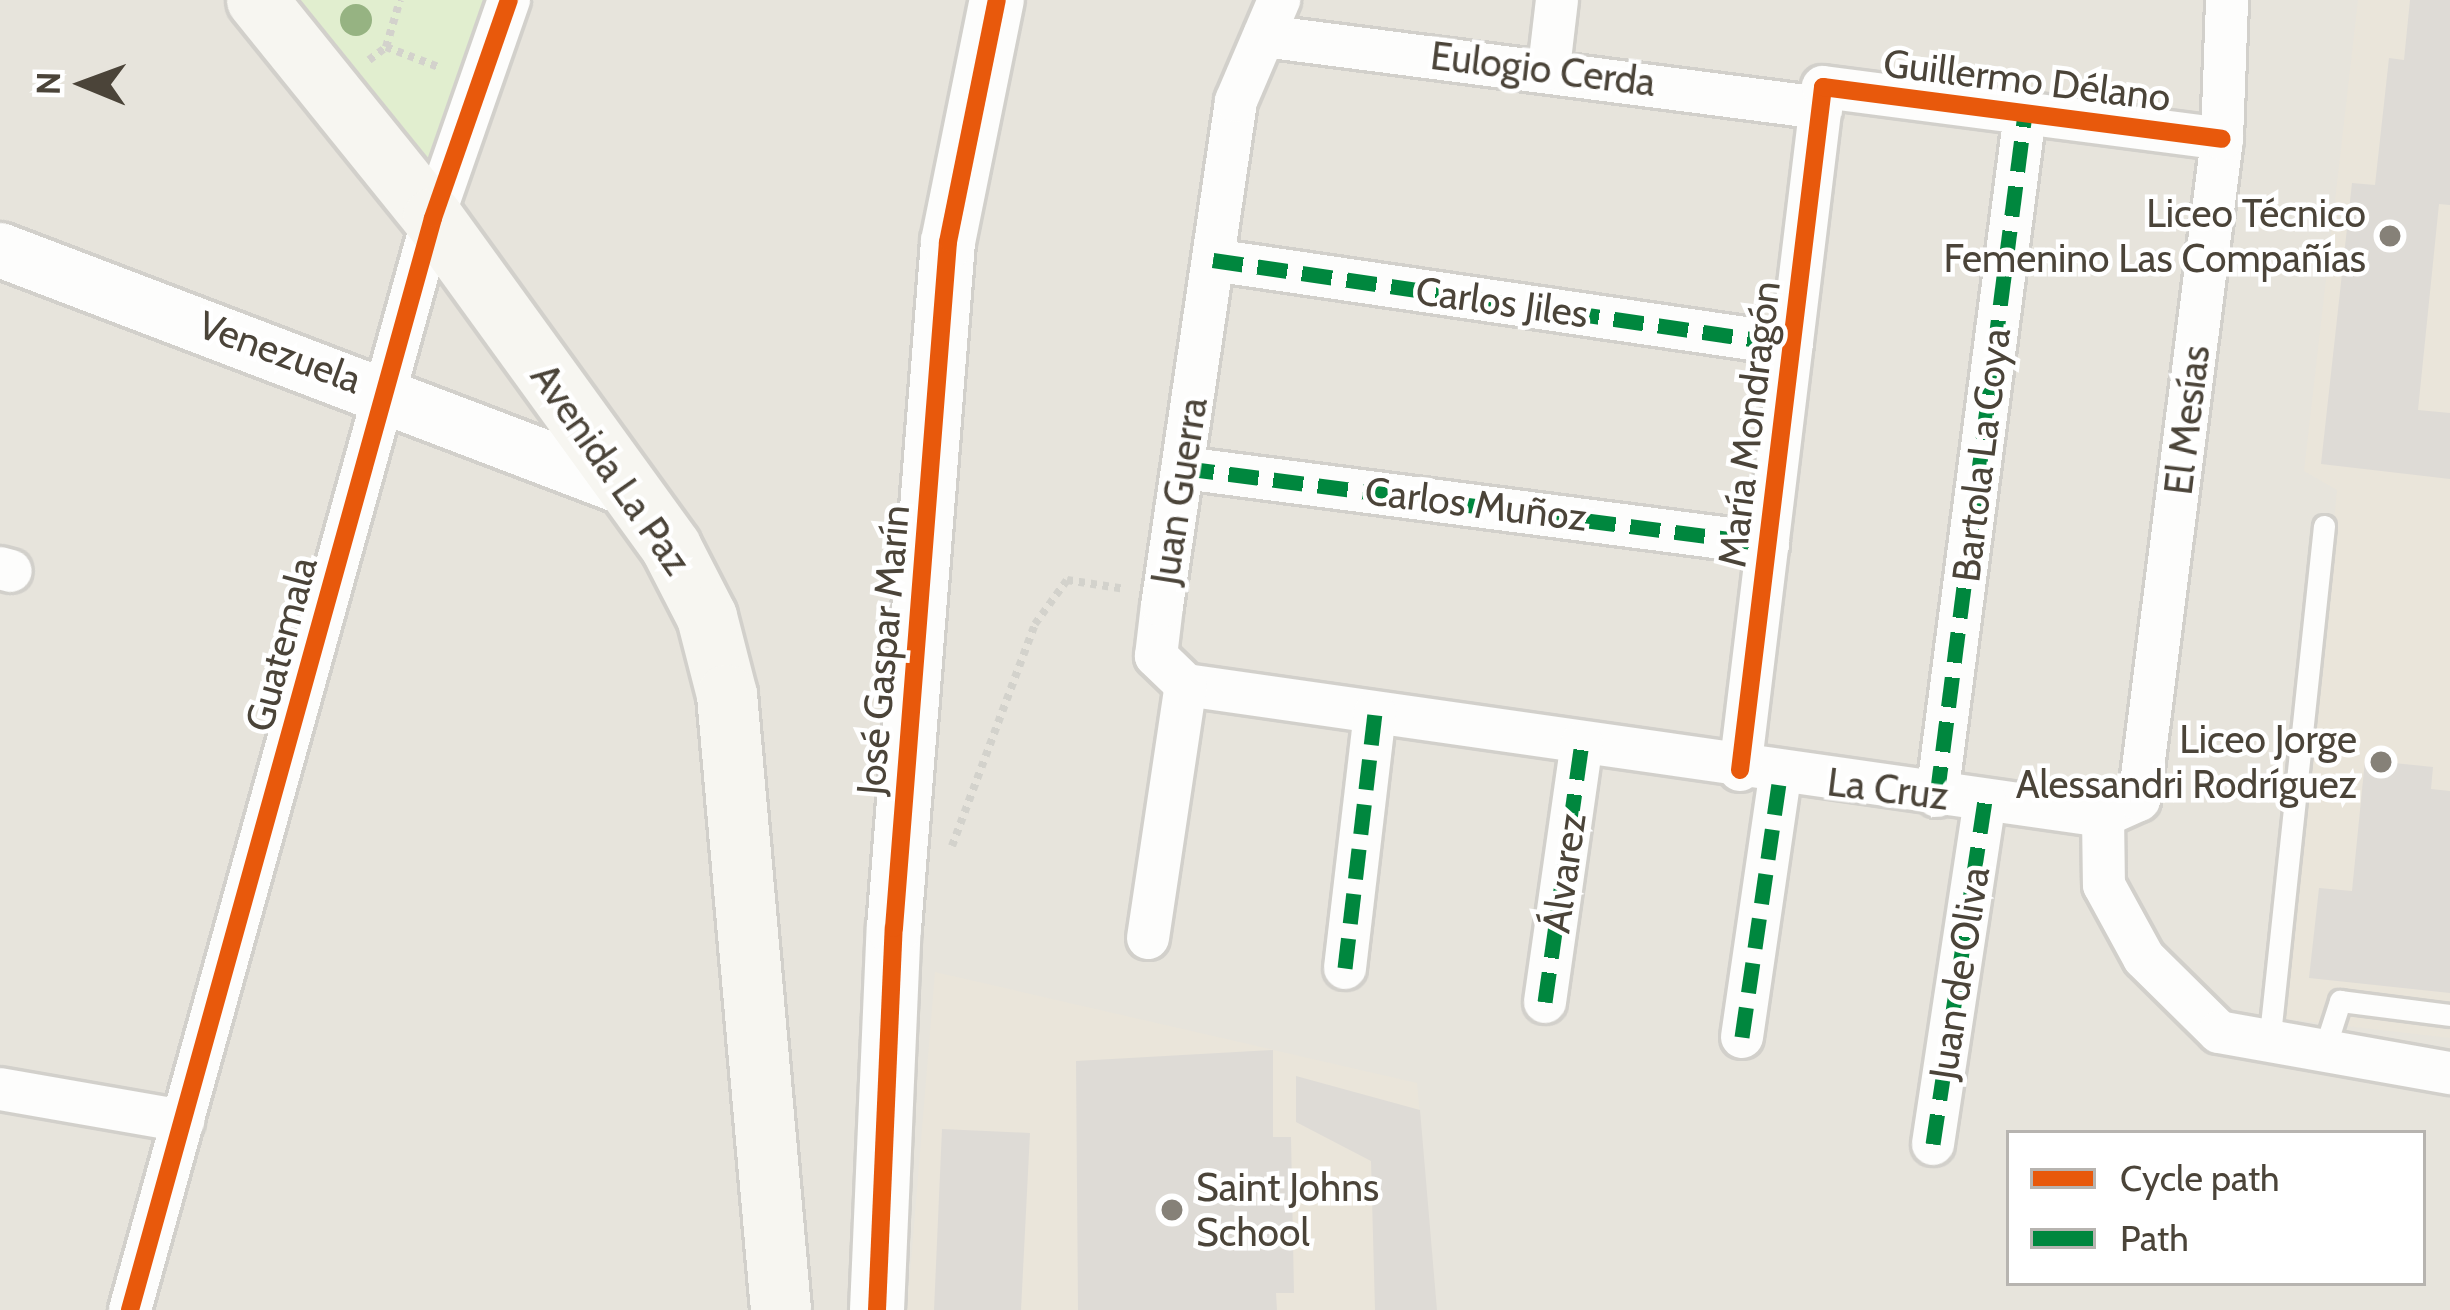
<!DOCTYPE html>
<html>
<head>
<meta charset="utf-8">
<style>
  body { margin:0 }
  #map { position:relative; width:2450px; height:1310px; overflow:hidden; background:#f4f2ee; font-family:Cabin,sans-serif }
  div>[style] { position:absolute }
  .residential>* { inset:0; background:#e7e4dc }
  .education>* { inset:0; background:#eae5da }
  .green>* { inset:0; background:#e1eecf }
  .building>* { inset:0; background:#dedbd6 }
  .path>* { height:8px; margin-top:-4px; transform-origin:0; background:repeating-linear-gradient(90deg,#d3d2cc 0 6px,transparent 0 12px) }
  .roads { filter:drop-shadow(3px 0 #d2d0cb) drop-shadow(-3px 0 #d2d0cb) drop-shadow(0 3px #d2d0cb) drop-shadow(0 -3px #d2d0cb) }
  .service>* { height:21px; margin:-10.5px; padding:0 10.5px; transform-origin:10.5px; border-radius:10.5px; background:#fdfdfc }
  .minor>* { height:42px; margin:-21px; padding:0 21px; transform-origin:21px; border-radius:21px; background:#fdfdfc }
  .tertiary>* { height:54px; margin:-27px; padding:0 27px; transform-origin:27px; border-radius:27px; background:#fdfdfc }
  .secondary>* { height:60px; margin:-30px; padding:0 30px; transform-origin:30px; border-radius:30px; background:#f7f6f1 }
  .quiet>* { height:15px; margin-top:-7.5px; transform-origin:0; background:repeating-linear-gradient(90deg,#00873e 0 30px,transparent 0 45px) }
  .cycleway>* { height:18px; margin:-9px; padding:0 9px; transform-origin:9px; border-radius:9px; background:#e8590c }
  .trees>* { width:32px; height:32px; margin:-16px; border-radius:50%; background:#96b382 }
  .dots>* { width:33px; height:33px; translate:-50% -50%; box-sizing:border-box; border:6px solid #fff; border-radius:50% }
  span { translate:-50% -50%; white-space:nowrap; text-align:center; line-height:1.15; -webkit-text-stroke:9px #fff; paint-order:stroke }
  .street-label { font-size:39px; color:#4b4439 }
  .poi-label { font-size:39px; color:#4b4439 }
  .right { translate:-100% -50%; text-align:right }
  .left { translate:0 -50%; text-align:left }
  .legend { position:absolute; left:2006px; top:1130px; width:420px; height:156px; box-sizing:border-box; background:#fff; border:3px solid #b7b4b0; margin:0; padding:15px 21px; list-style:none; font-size:36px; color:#4b4439 }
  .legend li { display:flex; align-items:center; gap:24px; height:60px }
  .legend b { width:60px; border:3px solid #b7b4b0 }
  .north { position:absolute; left:24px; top:24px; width:120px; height:120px; -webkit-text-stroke:9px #fff; paint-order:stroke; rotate:271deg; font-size:33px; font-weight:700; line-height:48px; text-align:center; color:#4b4439 }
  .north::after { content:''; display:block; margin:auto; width:42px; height:54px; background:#4b4439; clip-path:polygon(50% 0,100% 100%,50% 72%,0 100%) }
</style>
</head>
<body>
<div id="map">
  <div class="residential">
    <i style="clip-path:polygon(evenodd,0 0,2450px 0,2450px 1310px,0 1310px,0 0,2009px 1133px,2423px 1133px,2423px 1283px,2009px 1283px,2009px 1133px)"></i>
  </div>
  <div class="education">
    <i style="clip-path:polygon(2358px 0,2450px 0,2450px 1038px,2286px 1019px,2337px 490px,2304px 471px)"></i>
    <i style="clip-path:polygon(935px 972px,1417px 1083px,1437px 1310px,907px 1310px)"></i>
  </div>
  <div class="green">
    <i style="clip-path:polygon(284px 0,488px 0,431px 184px)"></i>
  </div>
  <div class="building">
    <i style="clip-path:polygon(2410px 0,2450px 0,2450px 205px,2439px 204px,2418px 410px,2450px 413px,2450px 479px,2321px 464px,2352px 183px,2375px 185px,2389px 58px,2404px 60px)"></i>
    <i style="clip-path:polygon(2365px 760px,2433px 767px,2431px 789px,2450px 791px,2450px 993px,2309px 978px,2319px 888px,2352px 891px)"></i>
    <i style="clip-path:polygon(1273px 1050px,1273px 1137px,1291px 1137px,1294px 1293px,1276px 1293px,1277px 1310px,1078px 1310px,1076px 1061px)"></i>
    <i style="clip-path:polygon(1296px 1076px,1420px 1110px,1437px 1310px,1375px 1310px,1371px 1161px,1296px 1122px)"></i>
    <i style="clip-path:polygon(942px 1129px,1030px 1133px,1021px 1310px,934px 1310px)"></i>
  </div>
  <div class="path">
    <i style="left:386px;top:47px;width:59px;rotate:20.9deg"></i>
    <i style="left:369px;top:60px;width:21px;rotate:-37deg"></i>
    <i style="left:386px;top:47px;width:49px;rotate:-73.4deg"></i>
    <i style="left:952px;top:846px;width:237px;rotate:-69.5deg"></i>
    <i style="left:1035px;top:624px;width:54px;rotate:-54deg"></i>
    <i style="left:1067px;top:580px;width:59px;rotate:8.8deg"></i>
  </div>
  <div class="roads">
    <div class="service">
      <i style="left:2269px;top:1044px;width:521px;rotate:-83.94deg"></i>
      <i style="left:2323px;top:1054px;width:56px;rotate:-72.2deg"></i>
      <i style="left:2340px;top:1001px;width:111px;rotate:7.3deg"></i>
    </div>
    <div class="minor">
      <i style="left:1264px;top:36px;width:562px;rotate:7.37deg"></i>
      <i style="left:1549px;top:68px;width:68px;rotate:-83.3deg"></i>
      <i style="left:1213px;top:260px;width:585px;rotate:8.35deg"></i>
      <i style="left:1184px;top:468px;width:589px;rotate:7.41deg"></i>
      <i style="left:0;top:568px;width:11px;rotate:15deg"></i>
      <i style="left:1186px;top:685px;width:926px;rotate:8.13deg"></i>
      <i style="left:1740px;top:770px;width:688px;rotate:-83.07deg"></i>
      <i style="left:1823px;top:87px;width:402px;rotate:7.4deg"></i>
      <i style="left:1937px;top:796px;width:688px;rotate:-82.65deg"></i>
      <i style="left:2103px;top:816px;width:39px;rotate:-24deg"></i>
      <i style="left:2139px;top:800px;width:666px;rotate:-82.84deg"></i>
      <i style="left:2222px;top:139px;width:139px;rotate:-87.9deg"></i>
      <i style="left:2103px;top:816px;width:69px;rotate:89.2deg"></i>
      <i style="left:2104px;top:885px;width:83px;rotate:61.3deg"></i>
      <i style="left:2144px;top:958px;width:105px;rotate:44.6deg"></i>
      <i style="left:2219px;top:1032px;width:235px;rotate:10.1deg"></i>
      <i style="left:1148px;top:938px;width:256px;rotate:-81.5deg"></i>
      <i style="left:1186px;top:685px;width:42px;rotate:-136deg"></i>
      <i style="left:1156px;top:656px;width:50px;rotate:-83.2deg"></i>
      <i style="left:1162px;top:606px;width:510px;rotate:-81.66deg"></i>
      <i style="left:1236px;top:101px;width:110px;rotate:-66.9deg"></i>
      <i style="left:1345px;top:968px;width:257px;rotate:-83.3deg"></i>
      <i style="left:1545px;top:1002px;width:262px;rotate:-81.9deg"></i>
      <i style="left:1742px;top:1037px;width:264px;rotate:-81.7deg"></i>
      <i style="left:0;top:1089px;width:186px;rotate:9.9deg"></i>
      <i style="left:1933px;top:1144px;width:347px;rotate:-81.4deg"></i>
      <i style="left:130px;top:1310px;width:1133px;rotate:-74.49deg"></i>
      <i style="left:433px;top:218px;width:231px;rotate:-70.8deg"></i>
    </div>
    <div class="tertiary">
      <i style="left:0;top:250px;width:669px;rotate:20.85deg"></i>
      <i style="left:877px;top:1310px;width:382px;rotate:-87.5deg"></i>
      <i style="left:894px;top:928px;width:688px;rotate:-85.5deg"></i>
      <i style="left:948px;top:242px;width:247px;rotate:-78.6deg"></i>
    </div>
    <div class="secondary">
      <i style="left:257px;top:0;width:280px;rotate:51.1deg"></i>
      <i style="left:433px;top:218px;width:406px;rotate:54.1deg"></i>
      <i style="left:671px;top:547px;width:79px;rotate:62.8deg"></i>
      <i style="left:707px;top:617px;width:81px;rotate:75.6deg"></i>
      <i style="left:727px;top:695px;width:617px;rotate:84.98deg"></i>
    </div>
  </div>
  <div class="quiet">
    <i style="left:1213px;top:260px;width:585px;rotate:8.35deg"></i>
    <i style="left:1184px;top:468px;width:589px;rotate:7.41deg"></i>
    <i style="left:1937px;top:796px;width:688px;rotate:-82.65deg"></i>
    <i style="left:1345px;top:968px;width:257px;rotate:-83.3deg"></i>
    <i style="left:1545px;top:1002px;width:262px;rotate:-81.9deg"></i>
    <i style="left:1742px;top:1037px;width:264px;rotate:-81.7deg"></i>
    <i style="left:1933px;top:1144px;width:347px;rotate:-81.4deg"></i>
  </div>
  <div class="cycleway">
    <i style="left:1740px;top:770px;width:688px;rotate:-83.07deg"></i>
    <i style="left:1823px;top:87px;width:402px;rotate:7.4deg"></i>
    <i style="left:130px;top:1310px;width:1133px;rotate:-74.49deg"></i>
    <i style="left:433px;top:218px;width:231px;rotate:-70.8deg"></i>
    <i style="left:877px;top:1310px;width:382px;rotate:-87.5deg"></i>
    <i style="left:894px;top:928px;width:688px;rotate:-85.5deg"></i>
    <i style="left:948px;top:242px;width:247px;rotate:-78.6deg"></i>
  </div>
  <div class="trees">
    <i style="left:356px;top:20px"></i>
  </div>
  <div class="dots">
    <i style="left:2390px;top:236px;background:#868178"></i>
    <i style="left:2381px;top:762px;background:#868178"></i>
    <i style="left:1172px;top:1210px;background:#868178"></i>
  </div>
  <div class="street-label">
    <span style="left:1543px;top:69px;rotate:7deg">Eulogio Cerda</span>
    <span style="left:2027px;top:80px;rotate:7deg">Guillermo Délano</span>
    <span style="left:1502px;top:302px;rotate:8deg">Carlos Jiles</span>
    <span style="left:280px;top:352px;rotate:20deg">Venezuela</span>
    <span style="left:2187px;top:420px;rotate:-83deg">El Mesías</span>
    <span style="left:1749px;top:424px;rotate:-83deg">María Mondragón</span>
    <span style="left:1981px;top:455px;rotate:-83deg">Bartola La Coya</span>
    <span style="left:611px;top:469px;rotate:55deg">Avenida La Paz</span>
    <span style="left:1179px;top:491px;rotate:-81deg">Juan Guerra</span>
    <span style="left:1476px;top:504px;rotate:7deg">Carlos Muñoz</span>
    <span style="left:281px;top:644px;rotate:-75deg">Guatemala</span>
    <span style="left:883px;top:650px;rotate:-85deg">José Gaspar Marín</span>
    <span style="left:1888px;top:789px;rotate:7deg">La Cruz</span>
    <span style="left:1564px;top:873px;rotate:-82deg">Álvarez</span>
    <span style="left:1959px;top:973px;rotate:-81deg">Juan de Oliva</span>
  </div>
  <div class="poi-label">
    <span class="right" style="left:2366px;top:236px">Liceo Técnico<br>Femenino Las Compañías</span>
    <span class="right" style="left:2357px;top:762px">Liceo Jorge<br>Alessandri Rodríguez</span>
    <span class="left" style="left:1196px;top:1210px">Saint Johns<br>School</span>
  </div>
  <ul class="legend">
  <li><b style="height:15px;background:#e8590c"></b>Cycle path</li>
  <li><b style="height:15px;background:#00873e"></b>Path</li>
  </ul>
  <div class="north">N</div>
</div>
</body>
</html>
